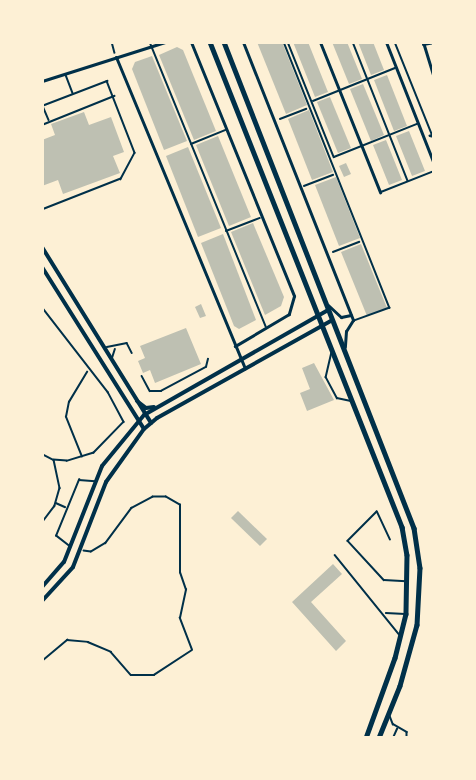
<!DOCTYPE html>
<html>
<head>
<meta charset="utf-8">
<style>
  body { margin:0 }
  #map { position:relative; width:476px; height:780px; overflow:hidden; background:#fdf0d5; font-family:Inter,sans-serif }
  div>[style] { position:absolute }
  .building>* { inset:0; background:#bec0b2 }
  .path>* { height:1.5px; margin:-0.75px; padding:0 0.75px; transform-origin:0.75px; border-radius:0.75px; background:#003049 }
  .service>* { height:1.5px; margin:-0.75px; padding:0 0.75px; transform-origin:0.75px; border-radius:0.75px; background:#003049 }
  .minor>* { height:3px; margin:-1.5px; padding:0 1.5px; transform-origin:1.5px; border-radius:1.5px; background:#003049 }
  .tertiary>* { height:4px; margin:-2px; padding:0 2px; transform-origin:2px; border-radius:2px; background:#003049 }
  .secondary>* { height:4.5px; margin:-2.25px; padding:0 2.25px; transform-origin:2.25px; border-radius:2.25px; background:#003049 }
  span { translate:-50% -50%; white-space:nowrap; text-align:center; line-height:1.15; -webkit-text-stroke:6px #fdf0d5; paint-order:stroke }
  .frame { position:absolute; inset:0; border:44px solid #fdf0d5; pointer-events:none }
</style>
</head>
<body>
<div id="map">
  <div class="building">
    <i style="clip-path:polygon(257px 42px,282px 42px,307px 105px,286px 114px)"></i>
    <i style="clip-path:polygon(293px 42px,308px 42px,328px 92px,315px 97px)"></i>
    <i style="clip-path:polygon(332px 42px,347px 42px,362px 79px,349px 84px)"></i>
    <i style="clip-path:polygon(358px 42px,373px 42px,384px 70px,371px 75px)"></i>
    <i style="clip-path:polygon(177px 47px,183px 50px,216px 131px,194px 140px,159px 55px)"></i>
    <i style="clip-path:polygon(152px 56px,187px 141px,164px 150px,132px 69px,135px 62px)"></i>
    <i style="clip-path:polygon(387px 75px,407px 126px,394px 131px,374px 80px)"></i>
    <i style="clip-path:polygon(363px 84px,384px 135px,371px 141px,350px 89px)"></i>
    <i style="clip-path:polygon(330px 97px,351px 148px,338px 153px,317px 102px)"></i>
    <i style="clip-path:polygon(309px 110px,333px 172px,312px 180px,288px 119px)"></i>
    <i style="clip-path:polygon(84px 112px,89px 125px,111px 117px,124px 152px,113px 156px,120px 173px,63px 194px,58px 180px,42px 186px,42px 140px,55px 135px,51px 124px)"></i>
    <i style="clip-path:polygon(409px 131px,425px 171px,412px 176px,396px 136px)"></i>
    <i style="clip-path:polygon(218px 136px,251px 217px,229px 226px,196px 145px)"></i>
    <i style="clip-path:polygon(386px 140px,402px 180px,389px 185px,373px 145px)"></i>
    <i style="clip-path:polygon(188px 147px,221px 228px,198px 237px,166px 156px)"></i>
    <i style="clip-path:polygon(346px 163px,351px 174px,344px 177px,339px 166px)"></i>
    <i style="clip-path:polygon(336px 177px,360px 238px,339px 246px,315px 185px)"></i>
    <i style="clip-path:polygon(253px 223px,284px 297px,281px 306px,265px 315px,231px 232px)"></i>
    <i style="clip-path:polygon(223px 234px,256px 320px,239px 329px,234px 326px,201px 243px)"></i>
    <i style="clip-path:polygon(361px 244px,387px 308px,367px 316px,341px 252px)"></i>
    <i style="clip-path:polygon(201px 304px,206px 316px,200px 318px,195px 307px)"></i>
    <i style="clip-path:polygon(186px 328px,201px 364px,155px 383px,150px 370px,143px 373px,138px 361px,145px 358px,140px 346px)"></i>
    <i style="clip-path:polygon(314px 363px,334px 400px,307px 411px,300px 393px,310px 389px,302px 368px)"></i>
    <i style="clip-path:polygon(238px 511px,267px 539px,260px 546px,231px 518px)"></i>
    <i style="clip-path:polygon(333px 564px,342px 574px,311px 602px,346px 641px,336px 651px,292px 602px)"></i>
  </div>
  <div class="path">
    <i style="left:112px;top:42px;width:11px;rotate:75deg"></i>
    <i style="left:395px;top:42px;width:99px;rotate:68.1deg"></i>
    <i style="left:280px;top:119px;width:28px;rotate:-21deg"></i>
    <i style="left:434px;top:135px;width:4px;rotate:166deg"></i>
    <i style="left:430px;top:136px;width:4px;rotate:14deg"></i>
    <i style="left:304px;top:186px;width:31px;rotate:-21deg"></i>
    <i style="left:333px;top:252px;width:28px;rotate:-21deg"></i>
    <i style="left:42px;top:307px;width:108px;rotate:52.2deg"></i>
    <i style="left:108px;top:392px;width:34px;rotate:62deg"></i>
    <i style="left:124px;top:422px;width:43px;rotate:134.1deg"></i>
    <i style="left:94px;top:453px;width:28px;rotate:163deg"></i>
    <i style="left:67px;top:461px;width:13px;rotate:-176deg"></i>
    <i style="left:54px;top:460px;width:29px;rotate:78deg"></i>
    <i style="left:60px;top:488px;width:19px;rotate:106deg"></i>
    <i style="left:55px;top:506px;width:21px;rotate:127deg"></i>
    <i style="left:42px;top:454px;width:13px;rotate:27deg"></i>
    <i style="left:82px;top:457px;width:43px;rotate:-111.8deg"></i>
    <i style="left:66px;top:417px;width:15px;rotate:-79deg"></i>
    <i style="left:69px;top:402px;width:35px;rotate:-59deg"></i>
    <i style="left:56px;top:503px;width:10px;rotate:24deg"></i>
    <i style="left:42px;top:661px;width:33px;rotate:-40deg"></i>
    <i style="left:67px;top:640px;width:21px;rotate:5deg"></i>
    <i style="left:88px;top:642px;width:25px;rotate:23deg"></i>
    <i style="left:111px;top:652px;width:30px;rotate:49deg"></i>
    <i style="left:131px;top:675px;width:23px"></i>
    <i style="left:154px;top:675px;width:45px;rotate:-33.3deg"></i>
    <i style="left:192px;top:650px;width:34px;rotate:-111deg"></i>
    <i style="left:180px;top:618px;width:29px;rotate:-78deg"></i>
    <i style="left:186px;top:590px;width:18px;rotate:-109deg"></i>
    <i style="left:180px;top:573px;width:68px;rotate:-90deg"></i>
    <i style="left:180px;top:505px;width:16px;rotate:-150deg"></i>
    <i style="left:166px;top:497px;width:13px;rotate:180deg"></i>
    <i style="left:153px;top:497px;width:24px;rotate:152deg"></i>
    <i style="left:132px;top:508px;width:44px;rotate:126.6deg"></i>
    <i style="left:106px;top:543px;width:17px;rotate:149deg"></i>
    <i style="left:91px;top:552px;width:7px;rotate:-172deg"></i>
  </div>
  <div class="service">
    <i style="left:150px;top:42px;width:307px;rotate:67.8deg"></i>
    <i style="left:284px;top:42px;width:286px;rotate:68.3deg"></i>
    <i style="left:390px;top:308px;width:38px;rotate:160deg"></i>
    <i style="left:288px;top:42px;width:124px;rotate:68.2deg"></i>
    <i style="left:334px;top:157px;width:89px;rotate:-21.7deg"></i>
    <i style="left:353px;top:42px;width:149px;rotate:68.4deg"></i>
    <i style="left:66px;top:75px;width:19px;rotate:69deg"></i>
    <i style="left:313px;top:101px;width:88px;rotate:-21.9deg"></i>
    <i style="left:42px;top:106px;width:70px;rotate:-21deg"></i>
    <i style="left:107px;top:81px;width:77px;rotate:68.7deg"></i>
    <i style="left:135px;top:153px;width:30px;rotate:118deg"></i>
    <i style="left:121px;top:179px;width:85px;rotate:158.6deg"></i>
    <i style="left:43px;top:106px;width:15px;rotate:67deg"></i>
    <i style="left:42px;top:125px;width:78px;rotate:-21.9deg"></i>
    <i style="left:191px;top:144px;width:37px;rotate:-22deg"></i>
    <i style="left:381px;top:192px;width:57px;rotate:-21.6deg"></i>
    <i style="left:226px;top:231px;width:36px;rotate:-21deg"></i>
    <i style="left:107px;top:347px;width:20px;rotate:-11deg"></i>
    <i style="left:127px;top:343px;width:11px;rotate:63deg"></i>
    <i style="left:332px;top:352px;width:26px;rotate:103deg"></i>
    <i style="left:326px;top:377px;width:24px;rotate:62deg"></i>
    <i style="left:337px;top:398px;width:14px;rotate:12deg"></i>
    <i style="left:112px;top:358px;width:9px;rotate:-72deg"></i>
    <i style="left:142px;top:376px;width:17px;rotate:62deg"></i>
    <i style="left:150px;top:391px;width:11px"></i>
    <i style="left:161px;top:391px;width:51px;rotate:-28.1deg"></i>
    <i style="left:206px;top:367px;width:8px;rotate:-76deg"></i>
    <i style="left:390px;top:540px;width:31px;rotate:-115deg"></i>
    <i style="left:377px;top:512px;width:41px;rotate:135deg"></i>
    <i style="left:348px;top:541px;width:53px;rotate:47.3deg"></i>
    <i style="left:384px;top:580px;width:22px;rotate:3deg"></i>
    <i style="left:69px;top:546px;width:16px;rotate:-142deg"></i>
    <i style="left:56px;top:536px;width:61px;rotate:-67.7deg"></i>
    <i style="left:79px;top:480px;width:16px;rotate:4deg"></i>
    <i style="left:335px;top:555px;width:102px;rotate:51deg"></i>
    <i style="left:386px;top:613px;width:19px;rotate:3deg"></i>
    <i style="left:390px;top:716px;width:9px;rotate:69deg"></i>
    <i style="left:393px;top:724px;width:16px;rotate:30deg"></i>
    <i style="left:407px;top:732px;width:6px;rotate:90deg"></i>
    <i style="left:393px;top:738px;width:10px;rotate:-66deg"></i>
  </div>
  <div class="minor">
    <i style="left:191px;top:42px;width:274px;rotate:67.9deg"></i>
    <i style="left:294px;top:296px;width:19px;rotate:106deg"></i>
    <i style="left:289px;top:314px;width:63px;rotate:149.3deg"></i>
    <i style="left:243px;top:42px;width:299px;rotate:68.4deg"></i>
    <i style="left:353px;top:320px;width:13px;rotate:122deg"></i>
    <i style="left:346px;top:331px;width:16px;rotate:94deg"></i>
    <i style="left:320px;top:42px;width:162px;rotate:68.2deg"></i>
    <i style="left:386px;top:42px;width:131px;rotate:68.5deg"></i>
    <i style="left:423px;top:42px;width:37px;rotate:73deg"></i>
    <i style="left:423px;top:44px;width:11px;rotate:-10deg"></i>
    <i style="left:116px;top:57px;width:337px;rotate:67.5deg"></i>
    <i style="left:42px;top:81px;width:129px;rotate:-17.6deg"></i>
    <i style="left:328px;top:305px;width:18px;rotate:43deg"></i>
    <i style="left:341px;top:317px;width:10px;rotate:-11deg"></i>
  </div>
  <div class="tertiary">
    <i style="left:42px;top:247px;width:207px;rotate:58.2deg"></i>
    <i style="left:42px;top:267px;width:191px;rotate:57.8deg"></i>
    <i style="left:137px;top:401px;width:11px;rotate:38deg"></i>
    <i style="left:146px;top:408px;width:8px;rotate:-7deg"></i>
    <i style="left:42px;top:587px;width:33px;rotate:-49deg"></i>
    <i style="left:64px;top:562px;width:103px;rotate:-68.4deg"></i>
    <i style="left:102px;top:466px;width:66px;rotate:-50.5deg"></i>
    <i style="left:144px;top:415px;width:212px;rotate:-29.7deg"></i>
    <i style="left:42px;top:601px;width:46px;rotate:-47.6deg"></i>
    <i style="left:73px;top:567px;width:91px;rotate:-68.8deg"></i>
    <i style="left:106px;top:482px;width:65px;rotate:-54.4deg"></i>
    <i style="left:144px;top:429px;width:17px;rotate:-40deg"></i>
    <i style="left:157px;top:418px;width:201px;rotate:-29.2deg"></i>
  </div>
  <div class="secondary">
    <i style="left:210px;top:42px;width:522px;rotate:68.4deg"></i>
    <i style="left:402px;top:527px;width:28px;rotate:80deg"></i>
    <i style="left:407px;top:555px;width:59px;rotate:91deg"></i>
    <i style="left:406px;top:614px;width:45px;rotate:104deg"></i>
    <i style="left:395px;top:658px;width:85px;rotate:109.9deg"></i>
    <i style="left:224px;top:42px;width:522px;rotate:68.65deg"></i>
    <i style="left:414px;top:528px;width:40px;rotate:81.5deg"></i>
    <i style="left:420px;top:568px;width:57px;rotate:93deg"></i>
    <i style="left:417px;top:625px;width:63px;rotate:105.6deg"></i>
    <i style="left:400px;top:686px;width:56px;rotate:112deg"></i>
  </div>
  <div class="frame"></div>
</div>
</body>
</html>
